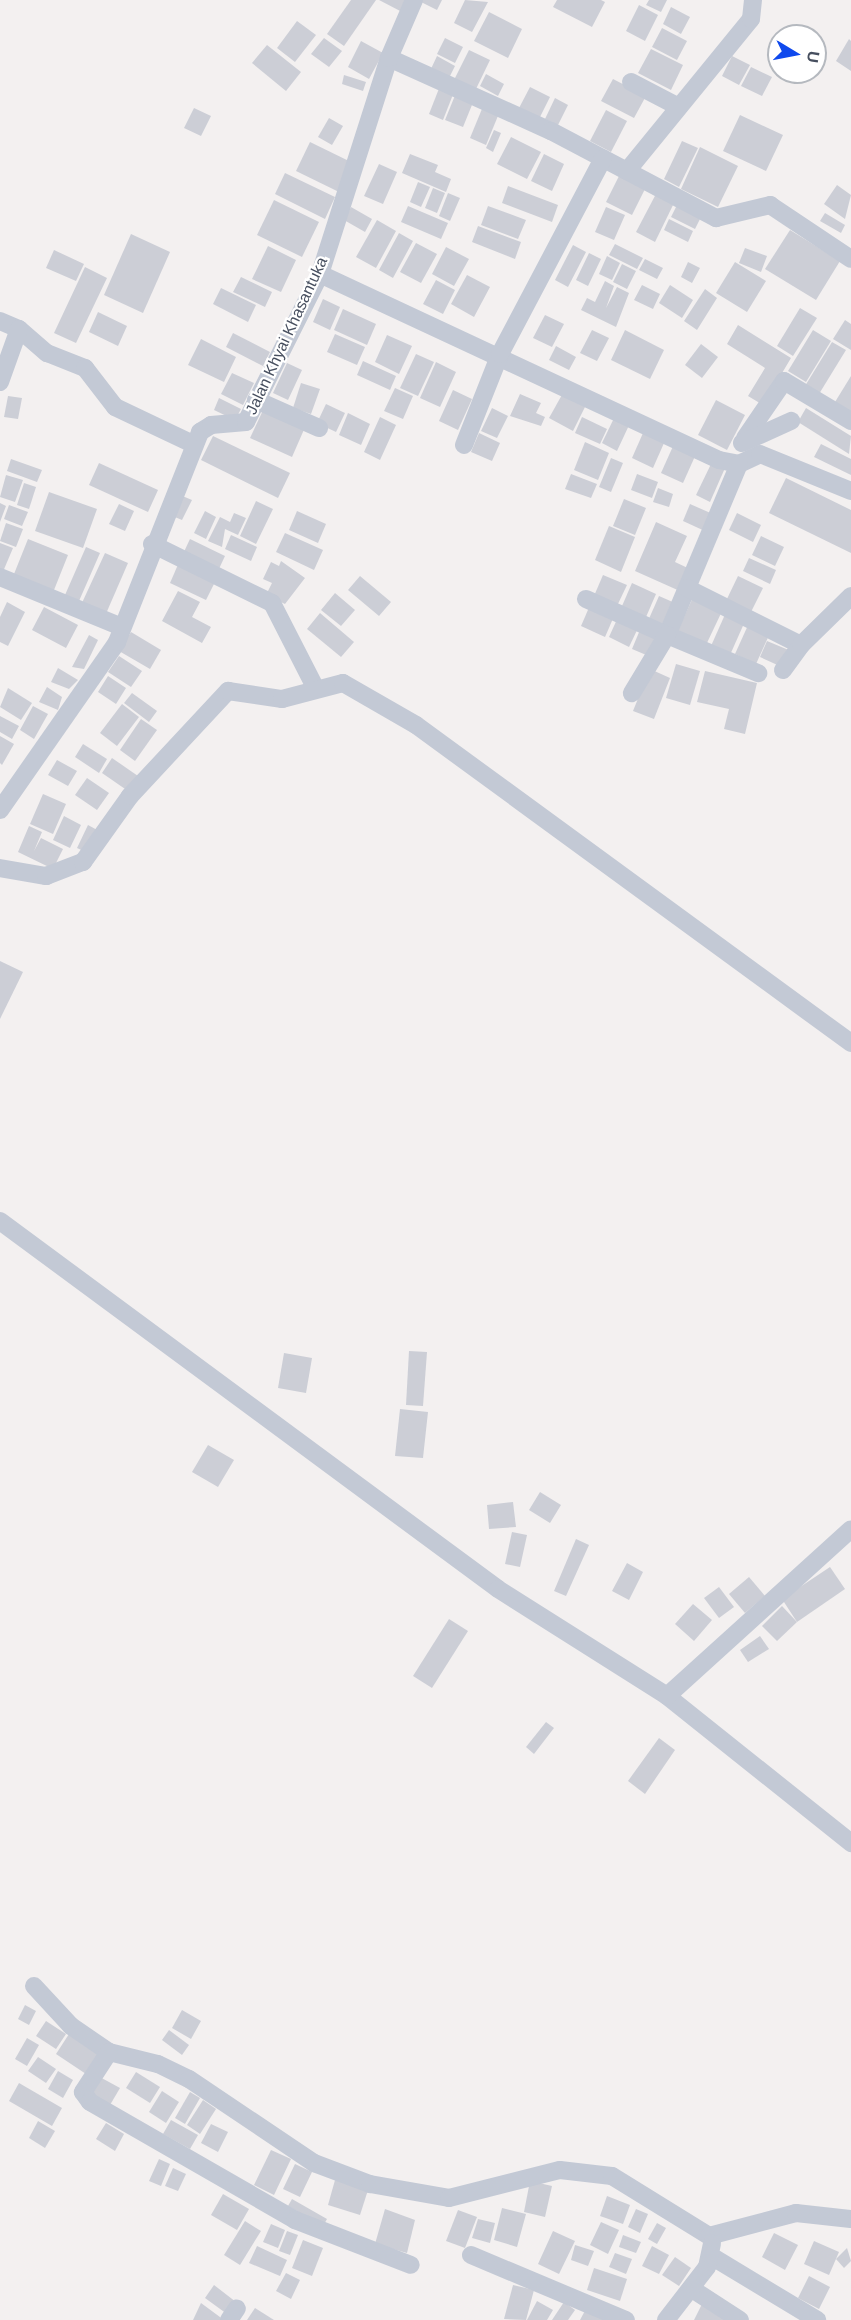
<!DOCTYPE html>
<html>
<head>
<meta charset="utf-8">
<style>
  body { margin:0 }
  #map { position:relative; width:851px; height:2320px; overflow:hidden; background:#f3f0f0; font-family:Helvetica,sans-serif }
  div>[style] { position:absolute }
  .building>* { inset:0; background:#ccced6 }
  .minor>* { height:18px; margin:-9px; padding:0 9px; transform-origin:9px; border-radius:9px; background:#c3c9d5 }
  span { translate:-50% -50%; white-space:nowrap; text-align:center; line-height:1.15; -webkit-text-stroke:4.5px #fff; paint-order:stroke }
  .street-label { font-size:16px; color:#474f5f }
  .north { position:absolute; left:767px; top:24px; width:60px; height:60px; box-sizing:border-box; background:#fff; border:2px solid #b5b9bf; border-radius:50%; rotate:100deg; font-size:16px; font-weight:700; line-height:24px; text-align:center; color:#474f5f }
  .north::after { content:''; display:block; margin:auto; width:21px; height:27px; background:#0f49ed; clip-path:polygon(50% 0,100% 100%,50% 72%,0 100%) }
</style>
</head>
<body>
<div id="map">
  <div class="building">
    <i style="clip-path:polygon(351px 0,376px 0,344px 46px,327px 34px)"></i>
    <i style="clip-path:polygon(379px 0,411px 0,404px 13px)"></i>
    <i style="clip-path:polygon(417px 0,442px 0,437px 10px)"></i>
    <i style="clip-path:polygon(465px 0,488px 2px,472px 32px,454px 23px)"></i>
    <i style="clip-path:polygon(557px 0,601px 0,605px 2px,592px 27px,553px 7px)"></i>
    <i style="clip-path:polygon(649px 0,667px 0,661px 12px,646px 5px)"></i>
    <i style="clip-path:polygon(639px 5px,658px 15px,645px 41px,626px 31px)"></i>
    <i style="clip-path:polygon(671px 7px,690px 17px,681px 34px,663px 24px)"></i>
    <i style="clip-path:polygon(489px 12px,522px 29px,508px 58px,474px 41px)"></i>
    <i style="clip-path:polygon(297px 21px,316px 35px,295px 62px,277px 48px)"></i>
    <i style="clip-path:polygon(662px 28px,687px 41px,677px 60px,652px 47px)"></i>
    <i style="clip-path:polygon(324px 38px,342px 51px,329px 67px,311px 54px)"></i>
    <i style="clip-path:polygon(445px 38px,463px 47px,455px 63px,437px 54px)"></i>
    <i style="clip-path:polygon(849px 39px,851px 41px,851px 71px,836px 61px)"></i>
    <i style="clip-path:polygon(361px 41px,383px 53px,369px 79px,348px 67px)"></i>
    <i style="clip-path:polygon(267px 45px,301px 72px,286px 91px,252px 63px)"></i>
    <i style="clip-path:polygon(651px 49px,683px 65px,671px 90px,638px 73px)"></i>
    <i style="clip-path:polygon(469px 50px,490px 60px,475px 91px,454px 80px)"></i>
    <i style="clip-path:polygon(437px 56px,455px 66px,448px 80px,430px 71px)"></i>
    <i style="clip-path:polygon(732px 56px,750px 65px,739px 85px,722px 76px)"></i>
    <i style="clip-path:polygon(751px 67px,772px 77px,762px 96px,741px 86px)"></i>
    <i style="clip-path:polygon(486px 74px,504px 84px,498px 96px,480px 86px)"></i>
    <i style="clip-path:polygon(344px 75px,366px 82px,363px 91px,342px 84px)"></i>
    <i style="clip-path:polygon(613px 79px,646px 96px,634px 118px,601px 101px)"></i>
    <i style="clip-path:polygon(440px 86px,454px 92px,443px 120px,429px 114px)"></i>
    <i style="clip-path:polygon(530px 87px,550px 97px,538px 121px,518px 110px)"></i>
    <i style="clip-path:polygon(456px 93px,474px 100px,463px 127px,445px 120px)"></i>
    <i style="clip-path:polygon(555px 98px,568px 105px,558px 125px,545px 119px)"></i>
    <i style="clip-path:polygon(484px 104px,500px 111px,486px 145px,470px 138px)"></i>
    <i style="clip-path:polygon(194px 108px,211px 116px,201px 136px,184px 128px)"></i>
    <i style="clip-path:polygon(606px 110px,627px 121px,611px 152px,590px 141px)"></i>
    <i style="clip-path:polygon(740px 115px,783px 135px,766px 171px,723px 151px)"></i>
    <i style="clip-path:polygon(329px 118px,343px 126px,332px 145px,318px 137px)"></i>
    <i style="clip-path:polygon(494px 130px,501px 133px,493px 152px,486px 148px)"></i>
    <i style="clip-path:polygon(511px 137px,541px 152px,527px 179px,497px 164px)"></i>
    <i style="clip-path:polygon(682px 141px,698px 148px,679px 187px,664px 179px)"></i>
    <i style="clip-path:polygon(310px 142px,353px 163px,339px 192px,296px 171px)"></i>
    <i style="clip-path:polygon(700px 147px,738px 166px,718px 207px,681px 189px)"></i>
    <i style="clip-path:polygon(410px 154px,438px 165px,435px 172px,451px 179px,446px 192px,402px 173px)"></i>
    <i style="clip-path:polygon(544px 154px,564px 164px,552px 191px,531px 181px)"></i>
    <i style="clip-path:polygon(379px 164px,397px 172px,383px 204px,364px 196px)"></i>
    <i style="clip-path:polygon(285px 173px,335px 197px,325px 219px,275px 194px)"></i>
    <i style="clip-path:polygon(620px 174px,646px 187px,632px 215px,606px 202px)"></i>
    <i style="clip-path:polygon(418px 182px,430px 187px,421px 207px,410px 202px)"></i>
    <i style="clip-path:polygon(837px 185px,851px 195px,845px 219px,824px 204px)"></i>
    <i style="clip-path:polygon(508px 186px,558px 205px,552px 222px,502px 203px)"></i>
    <i style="clip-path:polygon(433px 188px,445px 193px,437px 213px,425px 208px)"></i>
    <i style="clip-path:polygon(657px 192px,675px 201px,655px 242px,636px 232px)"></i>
    <i style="clip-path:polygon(448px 193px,460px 198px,450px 221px,439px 216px)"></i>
    <i style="clip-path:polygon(274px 200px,319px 222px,302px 257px,257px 235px)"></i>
    <i style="clip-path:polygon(678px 203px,702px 215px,695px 229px,671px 217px)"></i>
    <i style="clip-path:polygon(408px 206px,448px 223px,441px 239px,401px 222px)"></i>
    <i style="clip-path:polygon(488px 206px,526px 220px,518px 239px,481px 225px)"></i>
    <i style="clip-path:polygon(351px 207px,372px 219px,365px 232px,344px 220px)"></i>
    <i style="clip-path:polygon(606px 207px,625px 215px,614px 240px,595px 232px)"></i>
    <i style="clip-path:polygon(825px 213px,845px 225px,841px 233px,820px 221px)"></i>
    <i style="clip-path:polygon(669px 219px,693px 231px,688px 242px,664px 230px)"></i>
    <i style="clip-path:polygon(377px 220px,396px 231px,376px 268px,356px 257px)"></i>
    <i style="clip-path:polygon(478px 226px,521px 242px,515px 259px,472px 242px)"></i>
    <i style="clip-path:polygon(790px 230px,840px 261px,816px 300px,765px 269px)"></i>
    <i style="clip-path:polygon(399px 233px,413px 241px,393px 278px,379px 270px)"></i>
    <i style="clip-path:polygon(131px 234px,170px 252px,143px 313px,104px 295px)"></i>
    <i style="clip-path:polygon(416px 243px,437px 254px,421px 283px,400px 272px)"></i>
    <i style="clip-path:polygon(615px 244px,643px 258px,637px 269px,609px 255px)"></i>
    <i style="clip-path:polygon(573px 245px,586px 252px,568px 287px,555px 280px)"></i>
    <i style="clip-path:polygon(268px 246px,296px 260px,281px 292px,252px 279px)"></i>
    <i style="clip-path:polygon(446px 247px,469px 259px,454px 286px,432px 274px)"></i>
    <i style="clip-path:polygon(745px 248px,767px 256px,761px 272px,739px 263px)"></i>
    <i style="clip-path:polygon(54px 250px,84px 264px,76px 281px,46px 268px)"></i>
    <i style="clip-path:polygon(589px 253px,601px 259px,588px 286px,576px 280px)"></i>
    <i style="clip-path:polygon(607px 256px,620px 263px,612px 280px,599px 274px)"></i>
    <i style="clip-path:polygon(645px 259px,663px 268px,657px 279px,639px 270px)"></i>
    <i style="clip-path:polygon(688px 262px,700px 268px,692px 283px,681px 277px)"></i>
    <i style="clip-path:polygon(735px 262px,766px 281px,747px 312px,716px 293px)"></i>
    <i style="clip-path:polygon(622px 264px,636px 271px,627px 289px,613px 282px)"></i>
    <i style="clip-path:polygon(85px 267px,107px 278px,76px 343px,54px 333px)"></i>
    <i style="clip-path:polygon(467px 275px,490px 287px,474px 317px,451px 304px)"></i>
    <i style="clip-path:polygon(241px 277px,272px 292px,265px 307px,233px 292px)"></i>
    <i style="clip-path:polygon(436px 280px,455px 290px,443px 314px,423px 304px)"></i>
    <i style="clip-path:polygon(605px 281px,614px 286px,606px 308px,617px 287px,629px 293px,616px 327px,581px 310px,587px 298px,595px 302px)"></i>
    <i style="clip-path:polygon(642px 285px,660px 294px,653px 309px,634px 300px)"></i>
    <i style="clip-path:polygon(670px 285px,693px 300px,682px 318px,659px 303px)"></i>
    <i style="clip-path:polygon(221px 288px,256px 305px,248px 322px,213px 304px)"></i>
    <i style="clip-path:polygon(705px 289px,717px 298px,697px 330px,684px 321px)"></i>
    <i style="clip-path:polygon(323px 299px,340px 307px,330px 330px,313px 322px)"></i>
    <i style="clip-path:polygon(800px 308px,817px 318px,793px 356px,777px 346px)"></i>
    <i style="clip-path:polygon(343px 309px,376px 324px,367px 345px,334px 330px)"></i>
    <i style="clip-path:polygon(98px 312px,127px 326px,118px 346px,89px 332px)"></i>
    <i style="clip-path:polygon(545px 315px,564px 324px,552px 347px,533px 338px)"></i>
    <i style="clip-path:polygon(845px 320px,851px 324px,851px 350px,833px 339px)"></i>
    <i style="clip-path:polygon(738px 325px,791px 358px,763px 405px,748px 396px,765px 368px,727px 344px)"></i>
    <i style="clip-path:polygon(592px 330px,609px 338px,597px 361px,580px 353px)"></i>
    <i style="clip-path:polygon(625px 330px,664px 350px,650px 379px,611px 360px)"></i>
    <i style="clip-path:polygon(813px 330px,831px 341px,806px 382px,788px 371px)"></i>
    <i style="clip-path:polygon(233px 333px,270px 352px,263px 366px,226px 347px)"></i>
    <i style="clip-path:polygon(335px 334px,365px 347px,357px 365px,327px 352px)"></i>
    <i style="clip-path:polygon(387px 335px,412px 346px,399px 374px,375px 362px)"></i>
    <i style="clip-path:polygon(201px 339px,236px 357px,224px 382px,188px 365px)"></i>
    <i style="clip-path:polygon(832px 342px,846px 350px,819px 394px,805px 386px)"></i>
    <i style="clip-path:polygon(701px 344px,718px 357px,702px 378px,685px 365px)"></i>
    <i style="clip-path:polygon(556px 346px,576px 357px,569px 370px,549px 360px)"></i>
    <i style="clip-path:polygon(416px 354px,434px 362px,418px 396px,400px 388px)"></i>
    <i style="clip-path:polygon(363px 361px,396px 376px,390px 390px,357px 375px)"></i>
    <i style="clip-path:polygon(436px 362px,456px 372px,440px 407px,420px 398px)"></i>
    <i style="clip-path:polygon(287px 363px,302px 370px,288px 400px,273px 393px)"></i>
    <i style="clip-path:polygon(232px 373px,254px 383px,243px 405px,221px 394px)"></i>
    <i style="clip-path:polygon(851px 376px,851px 413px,835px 402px)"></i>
    <i style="clip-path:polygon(301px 383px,320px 389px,311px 414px,293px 408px)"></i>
    <i style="clip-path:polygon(395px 388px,413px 396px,403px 419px,384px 411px)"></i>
    <i style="clip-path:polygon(453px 390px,472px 399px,458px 430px,439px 421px)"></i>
    <i style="clip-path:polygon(563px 393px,586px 405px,573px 431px,549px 418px)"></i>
    <i style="clip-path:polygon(520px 394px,541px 403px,536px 413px,545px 417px,541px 426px,510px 416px)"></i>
    <i style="clip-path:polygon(8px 396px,22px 398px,18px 419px,4px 417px)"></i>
    <i style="clip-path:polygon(219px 398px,241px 409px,235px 420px,214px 410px)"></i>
    <i style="clip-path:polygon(716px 400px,745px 415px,727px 450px,698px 435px)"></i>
    <i style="clip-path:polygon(326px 404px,345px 413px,336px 432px,317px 423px)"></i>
    <i style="clip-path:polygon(265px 406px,306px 425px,292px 457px,250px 438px)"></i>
    <i style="clip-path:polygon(492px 408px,508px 416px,497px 438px,481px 431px)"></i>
    <i style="clip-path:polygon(806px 408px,851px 436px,849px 454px,798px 422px)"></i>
    <i style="clip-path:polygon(348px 413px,370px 424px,361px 445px,339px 435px)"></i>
    <i style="clip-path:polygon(616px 414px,631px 421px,617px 451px,602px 443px)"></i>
    <i style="clip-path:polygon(380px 417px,396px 425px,380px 460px,364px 452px)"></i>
    <i style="clip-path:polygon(582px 417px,607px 429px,600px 444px,575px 433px)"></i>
    <i style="clip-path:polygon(479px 433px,500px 443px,492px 461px,471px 452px)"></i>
    <i style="clip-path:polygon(643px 433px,664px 443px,653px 468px,632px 458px)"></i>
    <i style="clip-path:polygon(213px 436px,290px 473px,278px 498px,201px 460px)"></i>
    <i style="clip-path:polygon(585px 442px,609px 453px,598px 480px,574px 470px)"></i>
    <i style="clip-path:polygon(674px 444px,696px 454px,683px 483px,661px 473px)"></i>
    <i style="clip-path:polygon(821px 444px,851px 459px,851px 475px,814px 457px)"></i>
    <i style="clip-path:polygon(611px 458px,623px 463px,611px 492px,599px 487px)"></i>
    <i style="clip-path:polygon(11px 459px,42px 470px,37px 482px,7px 471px)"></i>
    <i style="clip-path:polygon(712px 462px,725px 468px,710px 502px,696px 495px)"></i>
    <i style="clip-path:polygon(99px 463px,158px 490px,148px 512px,89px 485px)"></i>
    <i style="clip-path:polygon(571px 474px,597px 484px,591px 498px,565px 489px)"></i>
    <i style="clip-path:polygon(637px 474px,658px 482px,652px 498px,631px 490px)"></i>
    <i style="clip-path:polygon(6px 475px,23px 480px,15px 502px,0 497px)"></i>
    <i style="clip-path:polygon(786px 478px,851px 510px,851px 553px,769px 513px)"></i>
    <i style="clip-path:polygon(24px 483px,36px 487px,29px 509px,17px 505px)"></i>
    <i style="clip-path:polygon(658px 488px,673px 494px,669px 507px,653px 502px)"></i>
    <i style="clip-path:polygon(49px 492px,97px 509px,83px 548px,35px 531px)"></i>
    <i style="clip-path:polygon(180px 495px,192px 500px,182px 520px,170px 515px)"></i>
    <i style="clip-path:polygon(624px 499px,646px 508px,635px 535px,613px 526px)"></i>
    <i style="clip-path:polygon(256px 501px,273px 509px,256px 544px,240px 536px)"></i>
    <i style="clip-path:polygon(0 503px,6px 506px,0 522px)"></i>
    <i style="clip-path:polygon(119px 504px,134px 511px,125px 531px,109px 524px)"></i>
    <i style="clip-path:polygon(690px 504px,715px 515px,707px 532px,683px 521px)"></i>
    <i style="clip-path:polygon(9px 505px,28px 512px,22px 526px,4px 519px)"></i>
    <i style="clip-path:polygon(205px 511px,216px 517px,206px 539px,194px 533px)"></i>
    <i style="clip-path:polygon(297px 511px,326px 524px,318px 543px,289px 530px)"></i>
    <i style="clip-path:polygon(234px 513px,246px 518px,238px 535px,225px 529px,222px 547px,208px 541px,220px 517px,230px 522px)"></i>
    <i style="clip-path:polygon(737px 513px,761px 525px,753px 542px,729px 530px)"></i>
    <i style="clip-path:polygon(656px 522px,687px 536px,675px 562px,692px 570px,682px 592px,635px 571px)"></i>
    <i style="clip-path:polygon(6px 523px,23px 529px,16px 547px,0 541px)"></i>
    <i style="clip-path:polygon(609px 526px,635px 537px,621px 572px,595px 560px)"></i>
    <i style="clip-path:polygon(285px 533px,323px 550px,314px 570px,276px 552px)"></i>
    <i style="clip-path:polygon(231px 535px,257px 547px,251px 561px,225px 549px)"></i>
    <i style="clip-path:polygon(761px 536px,784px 547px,775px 566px,752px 555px)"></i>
    <i style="clip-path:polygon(28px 539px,68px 555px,52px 595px,12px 579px)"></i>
    <i style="clip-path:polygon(190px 539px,225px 556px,217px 573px,182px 556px)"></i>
    <i style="clip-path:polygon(0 543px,13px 548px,2px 574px,0 573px)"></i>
    <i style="clip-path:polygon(86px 547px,100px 553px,79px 601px,65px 595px)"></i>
    <i style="clip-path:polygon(105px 553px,128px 563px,105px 616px,81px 605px)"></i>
    <i style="clip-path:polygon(749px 558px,776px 570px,770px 584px,743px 571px)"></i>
    <i style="clip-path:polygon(180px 560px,217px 578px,206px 600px,170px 583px)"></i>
    <i style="clip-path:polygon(281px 561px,305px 578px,285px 604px,266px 595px,272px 583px,263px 579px,271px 562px,279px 566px)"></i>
    <i style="clip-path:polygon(603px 575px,627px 585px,617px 606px,594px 596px)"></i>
    <i style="clip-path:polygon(360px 576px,391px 602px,379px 616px,348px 590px)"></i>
    <i style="clip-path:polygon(738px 576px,763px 588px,750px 614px,725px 603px)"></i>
    <i style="clip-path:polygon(632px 583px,656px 594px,646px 617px,622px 606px)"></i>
    <i style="clip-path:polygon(178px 591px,200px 602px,192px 617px,211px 627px,202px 643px,162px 621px)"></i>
    <i style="clip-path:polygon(335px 593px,355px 610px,341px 626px,321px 610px)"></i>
    <i style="clip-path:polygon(695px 593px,724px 607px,706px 645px,677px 632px)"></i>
    <i style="clip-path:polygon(659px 596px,675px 603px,664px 629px,648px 621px)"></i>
    <i style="clip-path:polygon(7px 602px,25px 612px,8px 646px,0 642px,0 617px)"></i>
    <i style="clip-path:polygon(591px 603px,615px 614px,605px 637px,581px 626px)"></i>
    <i style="clip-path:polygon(44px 607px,78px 625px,66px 648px,32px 630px)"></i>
    <i style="clip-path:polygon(727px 610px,746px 619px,730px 655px,711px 646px)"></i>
    <i style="clip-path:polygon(320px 613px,354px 642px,341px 657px,307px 629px)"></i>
    <i style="clip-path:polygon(619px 615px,640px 624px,629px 647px,609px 637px)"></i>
    <i style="clip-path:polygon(749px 623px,770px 633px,756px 664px,735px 654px)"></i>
    <i style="clip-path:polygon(642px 625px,661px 634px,651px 657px,632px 649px)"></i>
    <i style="clip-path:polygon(131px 632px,161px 650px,150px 669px,119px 651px)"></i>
    <i style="clip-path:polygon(89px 635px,98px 640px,84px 669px,72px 667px)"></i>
    <i style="clip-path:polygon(767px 641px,791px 651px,784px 668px,760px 657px)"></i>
    <i style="clip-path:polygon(119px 656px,142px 671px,131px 687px,108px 672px)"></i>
    <i style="clip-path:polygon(676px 664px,700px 671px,690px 705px,666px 698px)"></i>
    <i style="clip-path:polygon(58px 668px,78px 680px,69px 689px,51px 682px)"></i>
    <i style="clip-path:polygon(650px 669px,670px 678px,654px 719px,633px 711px)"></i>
    <i style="clip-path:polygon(705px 671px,757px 683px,745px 734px,724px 729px,729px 709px,697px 702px)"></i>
    <i style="clip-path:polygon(108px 676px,126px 688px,116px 704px,98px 692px)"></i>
    <i style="clip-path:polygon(47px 687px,62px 697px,58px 710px,39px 702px)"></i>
    <i style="clip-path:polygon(8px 688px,32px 703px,21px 720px,0 707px)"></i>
    <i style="clip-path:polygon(132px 693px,157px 711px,149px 722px,124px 703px)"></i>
    <i style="clip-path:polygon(122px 704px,139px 717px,117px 746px,100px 733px)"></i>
    <i style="clip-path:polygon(33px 706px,48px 714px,34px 739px,20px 730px)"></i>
    <i style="clip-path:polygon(0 716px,19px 726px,12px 739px,0 732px)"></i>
    <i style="clip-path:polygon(141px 719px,157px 730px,135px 761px,120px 750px)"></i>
    <i style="clip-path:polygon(0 736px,14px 744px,2px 765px,0 763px)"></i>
    <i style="clip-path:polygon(83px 744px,107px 759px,99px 773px,75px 757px)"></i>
    <i style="clip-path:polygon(112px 758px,138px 776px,128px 791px,102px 773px)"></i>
    <i style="clip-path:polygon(57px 760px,77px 771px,68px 786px,48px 775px)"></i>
    <i style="clip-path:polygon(87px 778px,109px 793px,97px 810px,75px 795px)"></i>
    <i style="clip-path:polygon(43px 794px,66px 804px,53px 834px,30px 824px)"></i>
    <i style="clip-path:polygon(64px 816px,81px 825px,70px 848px,53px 840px)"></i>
    <i style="clip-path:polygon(88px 825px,99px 831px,88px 853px,77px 848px)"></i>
    <i style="clip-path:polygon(29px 826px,42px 832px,34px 851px,41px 838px,63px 849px,53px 869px,18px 852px)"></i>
    <i style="clip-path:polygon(0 961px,23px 972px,0 1019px)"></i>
    <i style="clip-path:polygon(409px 1351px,427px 1352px,423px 1406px,406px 1405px)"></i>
    <i style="clip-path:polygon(284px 1353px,312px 1358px,306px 1393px,278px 1388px)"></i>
    <i style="clip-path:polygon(400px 1409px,428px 1412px,423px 1458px,395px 1456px)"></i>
    <i style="clip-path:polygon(208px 1445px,234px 1460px,218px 1487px,192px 1472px)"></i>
    <i style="clip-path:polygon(540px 1492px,561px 1505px,550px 1523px,529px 1510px)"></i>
    <i style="clip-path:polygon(513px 1502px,516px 1527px,489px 1529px,487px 1505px)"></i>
    <i style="clip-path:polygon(512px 1532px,527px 1535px,520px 1567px,505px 1564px)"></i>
    <i style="clip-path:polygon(576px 1539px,589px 1545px,566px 1596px,554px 1591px)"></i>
    <i style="clip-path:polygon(627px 1563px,643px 1572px,629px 1600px,612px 1591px)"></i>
    <i style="clip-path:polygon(830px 1567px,845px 1589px,797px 1622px,782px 1599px)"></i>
    <i style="clip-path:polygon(749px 1577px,765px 1596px,745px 1613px,729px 1594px)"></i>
    <i style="clip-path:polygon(719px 1587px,734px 1607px,719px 1618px,704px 1598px)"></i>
    <i style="clip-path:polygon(693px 1604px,712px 1620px,694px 1641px,675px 1624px)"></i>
    <i style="clip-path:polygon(782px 1606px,797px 1622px,777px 1641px,762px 1626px)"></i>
    <i style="clip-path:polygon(449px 1619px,468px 1631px,432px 1688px,413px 1676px)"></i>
    <i style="clip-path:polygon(760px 1636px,769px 1649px,748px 1662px,740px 1650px)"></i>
    <i style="clip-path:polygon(546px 1722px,554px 1728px,534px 1754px,526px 1747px)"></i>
    <i style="clip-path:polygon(659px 1738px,675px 1750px,645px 1794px,628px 1781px)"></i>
    <i style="clip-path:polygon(25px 2005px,36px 2011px,29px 2025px,18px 2019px)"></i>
    <i style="clip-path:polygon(182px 2010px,201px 2021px,191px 2039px,172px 2028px)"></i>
    <i style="clip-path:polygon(46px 2021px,66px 2034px,56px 2049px,36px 2036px)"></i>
    <i style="clip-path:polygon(169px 2030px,189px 2045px,182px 2055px,162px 2040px)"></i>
    <i style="clip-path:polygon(69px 2034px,99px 2054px,86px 2074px,56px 2054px)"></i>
    <i style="clip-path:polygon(27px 2038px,39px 2045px,27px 2066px,15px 2059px)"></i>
    <i style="clip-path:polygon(38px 2057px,56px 2069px,46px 2083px,28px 2071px)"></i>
    <i style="clip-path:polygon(58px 2071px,73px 2080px,63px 2098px,48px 2089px)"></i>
    <i style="clip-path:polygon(136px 2072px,160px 2087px,150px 2103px,126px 2088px)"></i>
    <i style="clip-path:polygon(98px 2076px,120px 2088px,110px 2105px,89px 2093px)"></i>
    <i style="clip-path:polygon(19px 2083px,62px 2108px,52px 2126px,9px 2101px)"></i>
    <i style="clip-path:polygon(162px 2091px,179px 2102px,166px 2123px,149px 2112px)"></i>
    <i style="clip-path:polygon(190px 2092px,200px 2098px,185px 2124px,175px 2118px)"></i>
    <i style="clip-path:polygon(203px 2100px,216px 2109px,200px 2134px,187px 2125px)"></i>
    <i style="clip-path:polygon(171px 2120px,198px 2135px,190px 2149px,163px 2134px)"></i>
    <i style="clip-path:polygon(38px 2121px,55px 2131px,45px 2148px,29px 2138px)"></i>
    <i style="clip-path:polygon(106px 2123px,124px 2134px,115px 2151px,96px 2139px)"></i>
    <i style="clip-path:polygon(211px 2124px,228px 2132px,218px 2152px,201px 2143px)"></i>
    <i style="clip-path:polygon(271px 2150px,291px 2159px,274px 2195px,254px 2185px)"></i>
    <i style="clip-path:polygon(159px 2159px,170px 2164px,161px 2186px,149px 2181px)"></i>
    <i style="clip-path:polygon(295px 2164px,312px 2172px,300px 2197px,283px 2189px)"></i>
    <i style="clip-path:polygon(173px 2168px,186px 2174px,178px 2191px,165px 2186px)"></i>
    <i style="clip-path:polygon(335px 2180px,368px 2190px,360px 2215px,328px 2205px)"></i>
    <i style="clip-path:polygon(530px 2181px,552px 2186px,545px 2217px,524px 2212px)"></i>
    <i style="clip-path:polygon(223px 2194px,249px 2209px,237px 2230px,211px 2215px)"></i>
    <i style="clip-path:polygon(607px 2196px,630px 2205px,623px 2224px,600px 2216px)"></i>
    <i style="clip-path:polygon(292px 2199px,327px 2219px,323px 2226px,288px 2206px)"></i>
    <i style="clip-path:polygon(502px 2208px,526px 2214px,517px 2247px,494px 2240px)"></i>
    <i style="clip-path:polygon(385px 2209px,415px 2220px,407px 2253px,375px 2244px)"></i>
    <i style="clip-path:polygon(636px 2209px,648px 2214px,640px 2233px,628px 2227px)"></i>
    <i style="clip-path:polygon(458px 2210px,477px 2217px,465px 2248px,446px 2241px)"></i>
    <i style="clip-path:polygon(478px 2219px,495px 2223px,490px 2243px,472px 2238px)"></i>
    <i style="clip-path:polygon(245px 2221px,261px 2231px,240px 2265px,224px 2255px)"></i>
    <i style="clip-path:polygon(601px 2222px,619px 2230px,608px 2254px,590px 2245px)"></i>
    <i style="clip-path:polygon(657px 2223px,666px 2228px,657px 2244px,648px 2239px)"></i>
    <i style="clip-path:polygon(271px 2224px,285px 2230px,278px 2248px,263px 2242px)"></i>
    <i style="clip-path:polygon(287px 2231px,298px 2235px,290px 2255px,279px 2251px)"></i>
    <i style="clip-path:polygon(553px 2231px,575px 2241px,559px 2274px,538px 2264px)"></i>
    <i style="clip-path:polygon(774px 2233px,798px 2245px,785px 2270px,762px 2257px)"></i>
    <i style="clip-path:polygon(623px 2235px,641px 2242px,636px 2253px,619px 2247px)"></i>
    <i style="clip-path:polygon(303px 2240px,323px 2248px,312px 2276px,292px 2268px)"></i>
    <i style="clip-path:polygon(814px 2241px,839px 2252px,829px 2275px,804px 2264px)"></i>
    <i style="clip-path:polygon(575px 2245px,594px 2251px,588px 2266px,571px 2260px)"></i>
    <i style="clip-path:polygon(257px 2246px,287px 2260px,280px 2276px,249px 2263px)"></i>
    <i style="clip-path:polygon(652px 2246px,669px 2255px,659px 2274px,642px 2266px)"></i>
    <i style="clip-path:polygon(847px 2248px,851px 2261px,844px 2268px,836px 2259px)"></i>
    <i style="clip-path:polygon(615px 2253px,632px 2259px,626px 2274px,609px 2267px)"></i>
    <i style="clip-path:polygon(675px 2257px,691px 2268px,679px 2286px,662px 2275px)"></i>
    <i style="clip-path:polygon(594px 2268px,627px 2279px,620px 2301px,587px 2290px)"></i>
    <i style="clip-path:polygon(286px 2273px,300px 2280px,291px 2299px,276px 2291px)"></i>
    <i style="clip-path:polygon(809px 2276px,830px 2287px,819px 2309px,798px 2298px)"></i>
    <i style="clip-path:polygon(214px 2285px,236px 2302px,227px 2314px,205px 2298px)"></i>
    <i style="clip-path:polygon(513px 2285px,534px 2290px,526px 2320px,504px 2319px)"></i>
    <i style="clip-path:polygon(537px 2301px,553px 2310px,547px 2320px,527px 2320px)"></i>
    <i style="clip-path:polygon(564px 2302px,575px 2310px,568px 2320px,552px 2320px)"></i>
    <i style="clip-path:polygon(201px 2303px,224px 2320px,193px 2320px)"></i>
    <i style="clip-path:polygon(702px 2304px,727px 2320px,694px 2320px)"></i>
    <i style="clip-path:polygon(587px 2307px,612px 2320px,580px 2320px)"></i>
    <i style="clip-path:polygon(255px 2308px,274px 2320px,247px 2320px)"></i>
  </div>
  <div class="minor">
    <i style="left:389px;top:58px;width:178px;rotate:24.3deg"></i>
    <i style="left:551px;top:131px;width:187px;rotate:27.8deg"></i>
    <i style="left:716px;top:218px;width:56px;rotate:-13.5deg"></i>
    <i style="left:770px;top:205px;width:97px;rotate:33.7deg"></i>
    <i style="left:631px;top:82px;width:54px;rotate:27.5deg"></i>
    <i style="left:627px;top:171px;width:196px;rotate:-50.8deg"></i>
    <i style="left:751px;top:19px;width:19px;rotate:-84deg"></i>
    <i style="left:320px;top:274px;width:440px;rotate:25deg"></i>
    <i style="left:719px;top:460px;width:20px;rotate:11deg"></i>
    <i style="left:739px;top:464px;width:23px;rotate:-25deg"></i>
    <i style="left:760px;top:454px;width:98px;rotate:22.1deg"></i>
    <i style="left:0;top:321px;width:21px;rotate:23deg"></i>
    <i style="left:19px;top:329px;width:37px;rotate:41deg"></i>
    <i style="left:47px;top:353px;width:41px;rotate:21.5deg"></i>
    <i style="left:85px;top:368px;width:49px;rotate:52.4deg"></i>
    <i style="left:115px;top:407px;width:86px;rotate:25.4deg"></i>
    <i style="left:0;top:382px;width:56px;rotate:-70.3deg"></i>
    <i style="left:256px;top:400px;width:69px;rotate:24deg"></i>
    <i style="left:745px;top:438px;width:69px;rotate:-55.6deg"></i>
    <i style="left:784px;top:381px;width:78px;rotate:30.8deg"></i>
    <i style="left:742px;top:443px;width:54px;rotate:-24.2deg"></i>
    <i style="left:464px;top:445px;width:98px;rotate:-68.4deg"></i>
    <i style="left:500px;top:354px;width:221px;rotate:-62.2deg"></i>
    <i style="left:739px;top:464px;width:186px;rotate:112.8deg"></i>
    <i style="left:667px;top:635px;width:99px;rotate:22.7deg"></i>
    <i style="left:152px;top:544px;width:134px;rotate:26.2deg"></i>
    <i style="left:272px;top:603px;width:97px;rotate:62.9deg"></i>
    <i style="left:0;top:577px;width:132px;rotate:22.3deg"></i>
    <i style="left:687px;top:588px;width:127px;rotate:26.6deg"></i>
    <i style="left:586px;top:599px;width:89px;rotate:24deg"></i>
    <i style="left:667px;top:635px;width:68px;rotate:121.1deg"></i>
    <i style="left:783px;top:670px;width:31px;rotate:-54deg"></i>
    <i style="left:801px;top:645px;width:70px;rotate:-44.4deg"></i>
    <i style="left:0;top:810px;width:205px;rotate:-55.1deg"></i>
    <i style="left:117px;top:642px;width:226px;rotate:-68.4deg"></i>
    <i style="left:200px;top:432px;width:13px;rotate:-32deg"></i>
    <i style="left:211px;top:425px;width:35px;rotate:-5deg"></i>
    <i style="left:246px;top:422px;width:165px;rotate:-63.4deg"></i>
    <i style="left:320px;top:274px;width:227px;rotate:-72.3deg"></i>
    <i style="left:389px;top:58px;width:63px;rotate:-66.7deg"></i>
    <i style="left:0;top:868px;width:47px;rotate:9.9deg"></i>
    <i style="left:46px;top:876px;width:40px;rotate:-21deg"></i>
    <i style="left:83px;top:862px;width:81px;rotate:-54.5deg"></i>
    <i style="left:130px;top:796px;width:144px;rotate:-47deg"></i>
    <i style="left:228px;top:691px;width:55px;rotate:8.4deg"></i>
    <i style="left:282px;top:699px;width:63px;rotate:-14.7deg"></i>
    <i style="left:343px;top:683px;width:84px;rotate:29.9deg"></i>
    <i style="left:416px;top:725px;width:539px;rotate:36.17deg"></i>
    <i style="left:0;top:1221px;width:619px;rotate:36.46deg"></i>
    <i style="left:498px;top:1589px;width:200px;rotate:32.3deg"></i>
    <i style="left:667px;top:1696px;width:236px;rotate:38.6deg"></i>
    <i style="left:667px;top:1696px;width:248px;rotate:-42.2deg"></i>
    <i style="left:34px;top:1986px;width:54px;rotate:47.2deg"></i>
    <i style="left:71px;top:2026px;width:46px;rotate:34.4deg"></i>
    <i style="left:109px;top:2052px;width:50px;rotate:13.8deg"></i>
    <i style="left:158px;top:2064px;width:34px;rotate:26deg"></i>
    <i style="left:189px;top:2079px;width:151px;rotate:33.9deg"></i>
    <i style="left:314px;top:2163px;width:60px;rotate:20.6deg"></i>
    <i style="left:370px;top:2184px;width:80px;rotate:10deg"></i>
    <i style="left:449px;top:2198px;width:114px;rotate:-14.2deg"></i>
    <i style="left:560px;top:2170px;width:52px;rotate:6.6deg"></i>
    <i style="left:612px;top:2176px;width:114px;rotate:31.7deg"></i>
    <i style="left:709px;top:2236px;width:90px;rotate:-14.8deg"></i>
    <i style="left:796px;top:2213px;width:55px;rotate:6.2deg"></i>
    <i style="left:109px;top:2052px;width:48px;rotate:123deg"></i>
    <i style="left:83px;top:2092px;width:12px;rotate:55deg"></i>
    <i style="left:90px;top:2102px;width:237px;rotate:29.9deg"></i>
    <i style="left:295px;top:2220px;width:124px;rotate:21.2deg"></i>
    <i style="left:471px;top:2255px;width:168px;rotate:22.8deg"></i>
    <i style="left:711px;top:2256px;width:124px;rotate:31.1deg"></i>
    <i style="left:692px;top:2289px;width:57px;rotate:32.9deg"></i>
    <i style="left:229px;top:2320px;width:14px;rotate:-56deg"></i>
    <i style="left:666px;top:2320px;width:67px;rotate:-52.3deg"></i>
    <i style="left:707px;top:2267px;width:24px;rotate:-78deg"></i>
  </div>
  <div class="street-label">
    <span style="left:287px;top:336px;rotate:-65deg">Jalan Khyai Khasantuka</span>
  </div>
  <div class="north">U</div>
</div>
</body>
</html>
